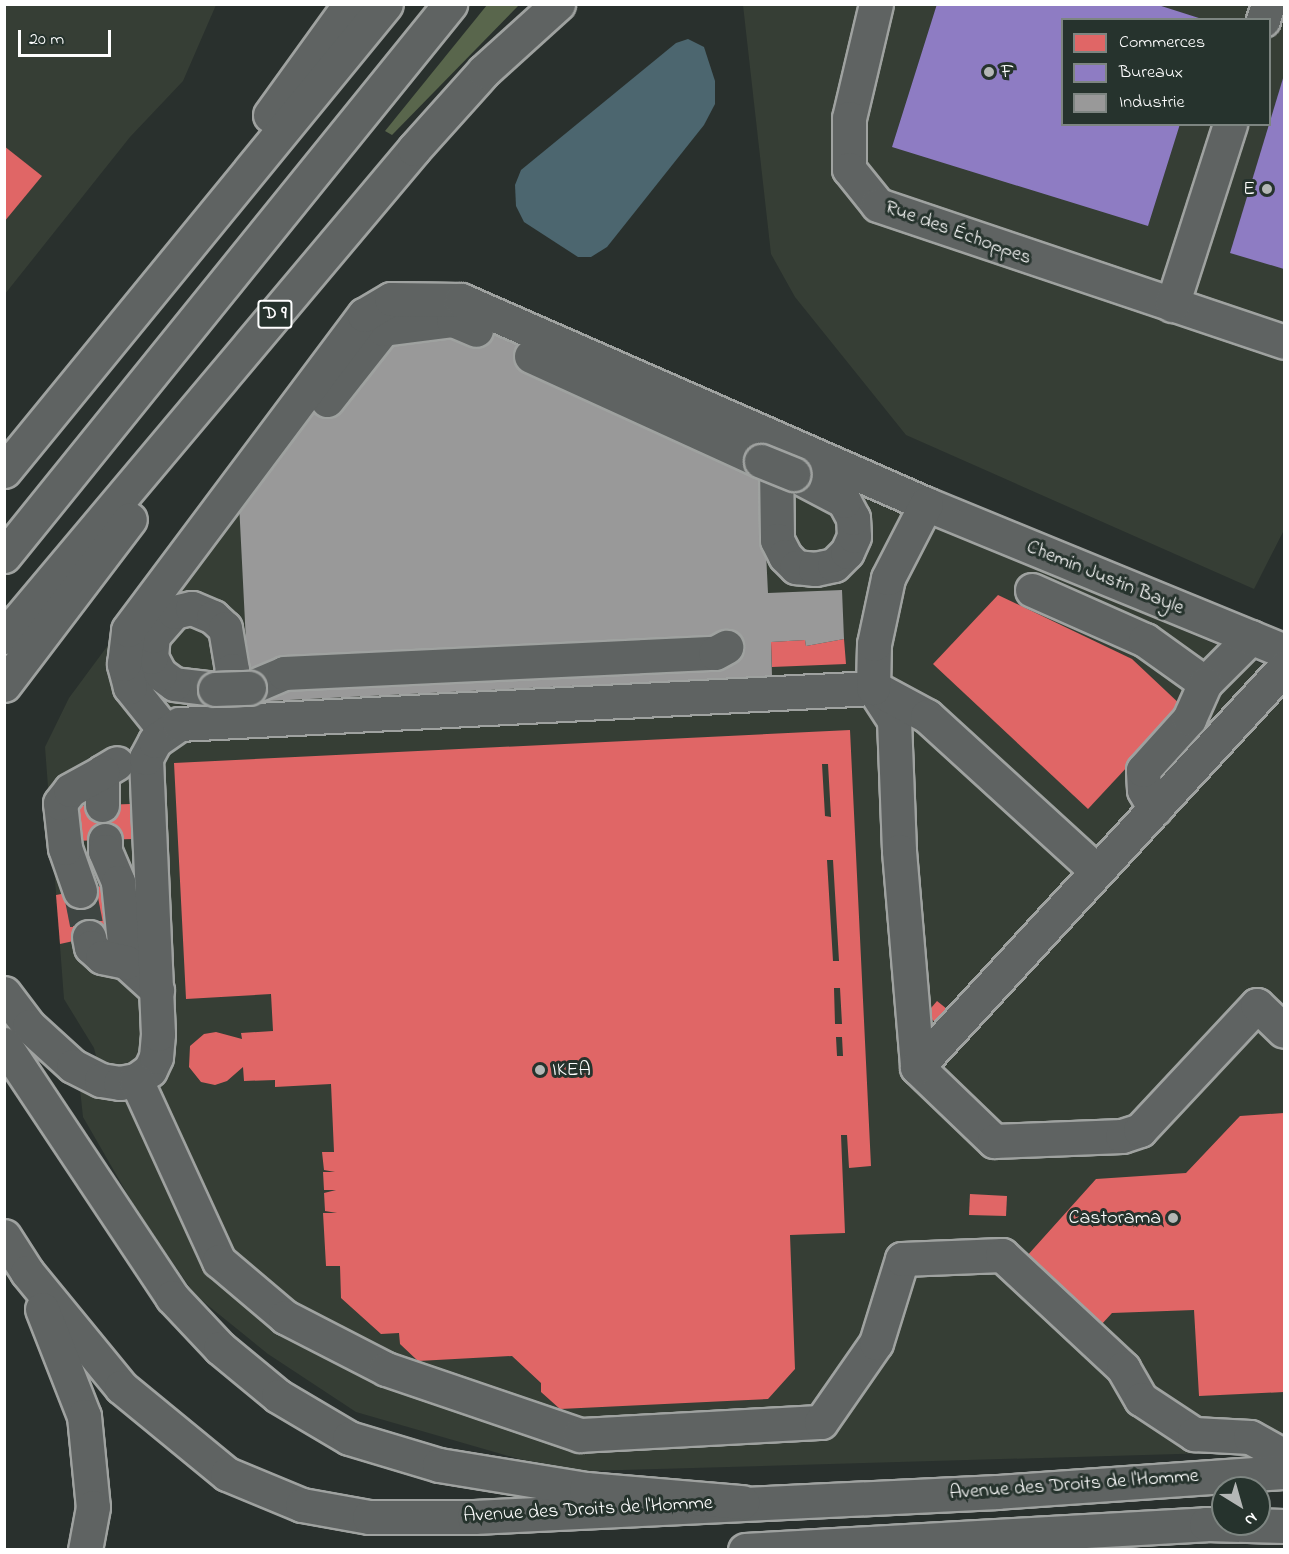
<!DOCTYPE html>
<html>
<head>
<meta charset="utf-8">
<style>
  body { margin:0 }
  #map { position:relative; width:1289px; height:1554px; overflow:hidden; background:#29302d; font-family:"Indie Flower",sans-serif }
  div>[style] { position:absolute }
  .built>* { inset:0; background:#363e35 }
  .green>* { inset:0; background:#59664c }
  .water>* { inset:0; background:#4c666f }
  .shops>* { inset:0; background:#e06666 }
  .offices>* { inset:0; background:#8e7cc3 }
  .industry>* { inset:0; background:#999 }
  .minor-tunnel>* { height:33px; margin-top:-16.5px; transform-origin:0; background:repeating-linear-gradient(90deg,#3e4542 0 33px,transparent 0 49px) }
  .roads { filter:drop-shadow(2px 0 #9fa2a0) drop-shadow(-2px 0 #9fa2a0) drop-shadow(0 2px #9fa2a0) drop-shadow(0 -2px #9fa2a0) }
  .minor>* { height:33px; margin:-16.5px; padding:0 16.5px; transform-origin:16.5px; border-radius:16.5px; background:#5f6362 }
  .major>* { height:33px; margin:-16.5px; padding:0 16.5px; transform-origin:16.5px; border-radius:16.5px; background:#5f6362 }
  .highway>* { height:33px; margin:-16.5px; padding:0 16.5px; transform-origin:16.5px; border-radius:16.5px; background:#5f6362 }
  .bridges { filter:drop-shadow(2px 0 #9fa2a0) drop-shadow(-2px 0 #9fa2a0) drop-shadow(0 2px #9fa2a0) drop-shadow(0 -2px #9fa2a0) }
  .minor-bridge>* { height:33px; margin:-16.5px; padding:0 16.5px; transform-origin:16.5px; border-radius:16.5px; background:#5f6362 }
  .dots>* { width:16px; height:16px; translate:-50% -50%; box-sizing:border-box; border:3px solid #26332d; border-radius:50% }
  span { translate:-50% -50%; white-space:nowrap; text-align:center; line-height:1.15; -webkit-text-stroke:6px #26332d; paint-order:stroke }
  .shield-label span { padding:2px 4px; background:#26332d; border:2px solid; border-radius:4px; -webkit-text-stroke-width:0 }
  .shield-label { font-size:18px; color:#fff; font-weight:700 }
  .poi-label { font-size:20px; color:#fff }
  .left { translate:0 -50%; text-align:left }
  .right { translate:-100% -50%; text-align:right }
  .street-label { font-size:20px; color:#fff }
  .frame { position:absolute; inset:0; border:6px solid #fff; pointer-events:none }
  .legend { position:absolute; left:1061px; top:18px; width:210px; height:108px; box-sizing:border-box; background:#26332d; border:2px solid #7d8581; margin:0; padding:8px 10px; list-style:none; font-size:18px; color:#fff }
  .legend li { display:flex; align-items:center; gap:12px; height:30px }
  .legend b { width:30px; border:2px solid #7d8581 }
  .north { position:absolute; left:1211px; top:1476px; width:60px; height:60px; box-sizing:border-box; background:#26332d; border:2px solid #7d8581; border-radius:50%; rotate:143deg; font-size:16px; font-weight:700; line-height:24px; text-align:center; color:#fff }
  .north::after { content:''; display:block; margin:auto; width:21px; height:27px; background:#b4b7b6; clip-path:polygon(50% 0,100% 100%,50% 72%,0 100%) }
  .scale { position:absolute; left:18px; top:30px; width:93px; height:27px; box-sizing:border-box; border:3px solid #fff; border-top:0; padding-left:8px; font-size:18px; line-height:21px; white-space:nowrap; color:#fff; -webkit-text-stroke:4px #26332d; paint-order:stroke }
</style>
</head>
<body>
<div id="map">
  <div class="built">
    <i style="clip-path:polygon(5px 5px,216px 5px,183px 81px,130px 137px,5px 294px)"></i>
    <i style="clip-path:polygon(evenodd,743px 5px,1284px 5px,1284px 530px,1254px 589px,906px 435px,795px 297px,771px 254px,743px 5px,1062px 20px,1270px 20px,1270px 124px,1062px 124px,1062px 20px)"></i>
    <i style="clip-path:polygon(357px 308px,907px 483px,895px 509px,1284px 673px,1284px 1451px,586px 1471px,519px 1459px,356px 1412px,268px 1354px,195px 1295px,136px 1209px,83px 1117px,80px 1089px,99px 1094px,100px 1072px,94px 1048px,64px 999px,45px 747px,69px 698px)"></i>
  </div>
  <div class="green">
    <i style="clip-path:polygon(487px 5px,519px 5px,392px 135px,385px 131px)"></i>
  </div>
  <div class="water">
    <i style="clip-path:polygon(688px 39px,704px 47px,715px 81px,715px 104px,704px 125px,607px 247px,591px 257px,578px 257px,524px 222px,516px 206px,515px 185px,521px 170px,676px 43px)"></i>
  </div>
  <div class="shops">
    <i style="clip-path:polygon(4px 146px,42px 176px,4px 222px)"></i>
    <i style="clip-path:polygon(998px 595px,1132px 659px,1183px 707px,1088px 809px,933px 664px)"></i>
    <i style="clip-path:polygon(844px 639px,846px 664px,772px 667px,771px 642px,805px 640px,806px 646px)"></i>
    <i style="clip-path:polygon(evenodd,850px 730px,871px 1166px,849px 1168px,847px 1135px,841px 1135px,845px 1233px,790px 1235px,795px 1369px,768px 1399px,560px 1409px,541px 1392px,541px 1383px,512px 1356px,418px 1361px,400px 1344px,399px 1333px,381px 1334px,341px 1298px,340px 1266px,326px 1266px,323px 1213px,337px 1213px,325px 1211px,324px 1193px,336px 1190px,324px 1190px,323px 1172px,335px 1172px,324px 1170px,322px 1152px,334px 1152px,331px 1084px,275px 1087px,275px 1080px,244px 1081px,243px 1067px,227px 1081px,215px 1085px,201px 1082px,189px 1067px,190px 1046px,204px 1034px,216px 1032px,242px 1039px,241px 1033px,273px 1031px,271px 994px,186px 999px,174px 763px,850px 730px,822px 764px,828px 764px,831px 817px,825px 816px,822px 764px,850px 730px,827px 860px,833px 860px,839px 961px,833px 961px,827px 860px,850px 730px,834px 988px,840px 988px,842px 1024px,835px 1024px,834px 988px,850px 730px,836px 1037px,842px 1037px,843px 1056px,837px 1056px,836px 1037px)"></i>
    <i style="clip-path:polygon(130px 804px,132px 839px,74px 841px,73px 806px)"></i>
    <i style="clip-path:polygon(102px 886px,114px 932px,60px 944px,56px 895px)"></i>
    <i style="clip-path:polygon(937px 1001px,947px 1009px,935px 1022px,926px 1014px)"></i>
    <i style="clip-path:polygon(1284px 1113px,1284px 1392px,1199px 1396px,1194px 1310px,1112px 1313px,1101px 1325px,1026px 1257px,1096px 1179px,1186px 1173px,1240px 1116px)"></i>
    <i style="clip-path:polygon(970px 1194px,1007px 1196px,1006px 1216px,969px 1215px)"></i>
  </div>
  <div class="offices">
    <i style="clip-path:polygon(937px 4px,1155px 4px,1202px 19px,1062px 20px,1062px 124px,1180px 124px,1148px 226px,892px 147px)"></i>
    <i style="clip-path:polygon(1284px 75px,1284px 269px,1230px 253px)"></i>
  </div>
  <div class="industry">
    <i style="clip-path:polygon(453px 312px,761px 451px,768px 593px,842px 590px,844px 639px,806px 646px,805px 640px,771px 642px,772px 676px,249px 702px,239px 503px,380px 320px)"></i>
  </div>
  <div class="minor-tunnel">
    <i style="left:80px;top:891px;width:47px;rotate:78.9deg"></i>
  </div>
  <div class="roads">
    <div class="minor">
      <i style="left:876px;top:4px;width:117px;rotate:103.3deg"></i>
      <i style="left:849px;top:118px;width:51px;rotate:90deg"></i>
      <i style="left:849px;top:169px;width:46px;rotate:51.1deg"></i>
      <i style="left:878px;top:205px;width:428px;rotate:18.6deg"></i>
      <i style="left:1263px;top:20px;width:17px;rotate:-73deg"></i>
      <i style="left:1172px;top:305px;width:190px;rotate:-72.2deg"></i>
      <i style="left:531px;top:356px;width:253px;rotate:24.5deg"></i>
      <i style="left:327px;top:400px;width:90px;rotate:-51.7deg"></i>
      <i style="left:383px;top:329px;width:71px;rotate:-7.3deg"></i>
      <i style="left:453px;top:320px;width:25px;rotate:23deg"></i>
      <i style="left:790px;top:447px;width:23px;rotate:128deg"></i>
      <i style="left:776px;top:465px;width:75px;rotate:89.2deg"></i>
      <i style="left:777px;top:540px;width:18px;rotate:63deg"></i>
      <i style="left:785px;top:556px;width:16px;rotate:45deg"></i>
      <i style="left:796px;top:567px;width:19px;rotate:6deg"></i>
      <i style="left:815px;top:569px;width:19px;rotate:-12deg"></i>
      <i style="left:834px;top:565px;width:18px;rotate:-45deg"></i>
      <i style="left:847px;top:552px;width:17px;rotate:-66deg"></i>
      <i style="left:854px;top:536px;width:18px;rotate:-93deg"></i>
      <i style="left:853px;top:518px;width:19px;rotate:-118deg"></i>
      <i style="left:844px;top:501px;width:58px;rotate:-152.1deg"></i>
      <i style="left:1032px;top:590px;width:124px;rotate:23.9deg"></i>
      <i style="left:1145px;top:640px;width:74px;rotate:35.6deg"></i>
      <i style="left:1205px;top:683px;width:65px;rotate:-45deg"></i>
      <i style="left:249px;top:688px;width:38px;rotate:-23deg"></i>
      <i style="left:284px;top:673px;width:431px;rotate:-2.7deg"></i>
      <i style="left:715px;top:653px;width:13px;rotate:-29deg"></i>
      <i style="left:873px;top:688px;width:38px;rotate:57deg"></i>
      <i style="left:894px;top:720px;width:131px;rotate:87.8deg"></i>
      <i style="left:899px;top:851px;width:217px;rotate:85.2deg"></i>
      <i style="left:917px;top:1067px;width:107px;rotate:43.9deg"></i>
      <i style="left:994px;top:1141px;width:128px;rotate:-2.2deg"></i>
      <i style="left:1122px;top:1136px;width:19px;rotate:-18deg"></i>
      <i style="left:1140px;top:1130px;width:171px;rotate:-46.9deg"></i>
      <i style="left:1257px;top:1005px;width:37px;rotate:44deg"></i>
      <i style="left:875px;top:688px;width:59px;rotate:28.3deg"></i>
      <i style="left:927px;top:716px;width:230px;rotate:42.4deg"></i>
      <i style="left:215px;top:689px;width:41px;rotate:-173deg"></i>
      <i style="left:174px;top:684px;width:17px;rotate:-144deg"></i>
      <i style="left:160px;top:674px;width:19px;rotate:-118deg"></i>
      <i style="left:151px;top:657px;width:21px;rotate:-85deg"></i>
      <i style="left:153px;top:636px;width:32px;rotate:-49deg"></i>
      <i style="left:174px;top:612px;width:18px;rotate:-13deg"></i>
      <i style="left:192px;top:608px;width:23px;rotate:23deg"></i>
      <i style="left:213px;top:617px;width:16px;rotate:43deg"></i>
      <i style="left:225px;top:628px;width:43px;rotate:80.5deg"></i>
      <i style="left:232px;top:670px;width:46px;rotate:102.5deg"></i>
      <i style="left:166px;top:732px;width:58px;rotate:-128.7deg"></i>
      <i style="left:130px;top:687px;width:24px;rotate:-105deg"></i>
      <i style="left:124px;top:664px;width:34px;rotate:-83deg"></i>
      <i style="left:128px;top:630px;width:394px;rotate:-53.2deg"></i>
      <i style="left:364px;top:315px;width:31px;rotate:-31deg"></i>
      <i style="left:391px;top:299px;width:70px;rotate:0.8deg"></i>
      <i style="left:461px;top:300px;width:508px;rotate:23.69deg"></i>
      <i style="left:926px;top:504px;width:387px;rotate:22.3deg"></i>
      <i style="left:102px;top:805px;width:33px;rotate:-90deg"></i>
      <i style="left:102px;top:772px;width:17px;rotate:-31deg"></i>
      <i style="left:1155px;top:809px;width:22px;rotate:-120deg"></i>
      <i style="left:1144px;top:790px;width:20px;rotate:-93deg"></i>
      <i style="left:1143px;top:770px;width:69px;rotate:-48deg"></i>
      <i style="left:1189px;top:719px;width:39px;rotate:-66deg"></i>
      <i style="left:105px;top:840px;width:11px;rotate:90deg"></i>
      <i style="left:105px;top:851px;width:34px;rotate:67deg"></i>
      <i style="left:118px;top:882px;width:80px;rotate:84.3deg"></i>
      <i style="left:126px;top:962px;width:42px;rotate:42.1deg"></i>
      <i style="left:80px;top:891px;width:46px;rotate:-109.2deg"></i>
      <i style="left:65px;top:848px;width:45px;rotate:-96.3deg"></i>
      <i style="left:60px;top:803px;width:16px;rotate:-52deg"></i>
      <i style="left:70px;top:790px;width:37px;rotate:-29deg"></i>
      <i style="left:89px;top:937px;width:10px;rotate:79deg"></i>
      <i style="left:91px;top:947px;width:15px;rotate:42deg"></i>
      <i style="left:102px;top:957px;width:25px;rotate:12deg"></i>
      <i style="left:4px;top:993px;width:41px;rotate:52.9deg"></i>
      <i style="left:29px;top:1026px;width:59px;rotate:42.3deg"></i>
      <i style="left:73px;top:1066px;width:31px;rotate:27deg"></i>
      <i style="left:101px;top:1080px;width:19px;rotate:9deg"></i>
      <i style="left:120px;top:1083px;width:16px;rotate:-11deg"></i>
      <i style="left:136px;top:1080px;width:17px;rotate:-36deg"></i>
      <i style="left:150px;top:1070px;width:14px;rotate:-65deg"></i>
      <i style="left:156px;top:1057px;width:23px;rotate:-85deg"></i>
      <i style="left:158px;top:1034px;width:276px;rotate:-92.5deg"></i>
      <i style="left:146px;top:758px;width:19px;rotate:-62deg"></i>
      <i style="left:155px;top:741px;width:29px;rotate:-35deg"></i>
      <i style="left:179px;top:724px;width:695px;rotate:-2.97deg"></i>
      <i style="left:873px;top:688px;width:44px;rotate:-88.7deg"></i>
      <i style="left:874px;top:644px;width:67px;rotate:-78deg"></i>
      <i style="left:888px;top:578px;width:83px;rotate:-62.8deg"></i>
      <i style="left:917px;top:1067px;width:542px;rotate:-47.39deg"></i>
      <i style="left:136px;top:1080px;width:199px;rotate:65.4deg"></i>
      <i style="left:219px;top:1261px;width:87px;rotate:40.3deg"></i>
      <i style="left:285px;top:1317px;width:114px;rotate:27.2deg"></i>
      <i style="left:386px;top:1369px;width:205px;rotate:18.8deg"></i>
      <i style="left:580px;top:1435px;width:241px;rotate:-3.1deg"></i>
      <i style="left:821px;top:1422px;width:96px;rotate:-55.2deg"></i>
      <i style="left:876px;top:1343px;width:88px;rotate:-72.8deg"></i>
      <i style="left:902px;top:1259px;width:100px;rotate:-2.3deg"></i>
      <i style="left:1002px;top:1255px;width:166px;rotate:43deg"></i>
      <i style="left:1123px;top:1368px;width:36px;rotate:60deg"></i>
      <i style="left:1141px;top:1399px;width:64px;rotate:33.4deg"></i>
      <i style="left:1194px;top:1434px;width:56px;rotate:3.1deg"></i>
      <i style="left:1250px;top:1437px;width:39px;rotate:29deg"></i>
    </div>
    <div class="major">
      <i style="left:4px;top:1236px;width:43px;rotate:57.4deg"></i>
      <i style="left:27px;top:1272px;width:149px;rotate:50.7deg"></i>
      <i style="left:121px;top:1387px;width:137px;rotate:39.4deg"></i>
      <i style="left:227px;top:1474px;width:81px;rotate:22.5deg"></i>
      <i style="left:302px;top:1505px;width:68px;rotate:10.2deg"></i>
      <i style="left:369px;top:1517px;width:105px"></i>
      <i style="left:474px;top:1517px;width:524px;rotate:-2.74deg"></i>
      <i style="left:997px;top:1492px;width:288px;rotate:-4deg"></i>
      <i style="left:42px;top:1309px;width:115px;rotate:68.6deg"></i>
      <i style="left:84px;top:1416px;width:91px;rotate:84.4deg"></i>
      <i style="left:93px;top:1507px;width:44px;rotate:100.5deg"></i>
      <i style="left:745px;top:1550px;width:462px;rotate:-3.2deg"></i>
      <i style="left:1206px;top:1524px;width:78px;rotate:1.5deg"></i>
    </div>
    <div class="highway">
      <i style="left:270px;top:115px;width:137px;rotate:-54.2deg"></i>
      <i style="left:4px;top:471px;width:603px;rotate:-50.72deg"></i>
      <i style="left:4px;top:556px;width:710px;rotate:-51.06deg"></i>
      <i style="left:4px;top:637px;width:637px;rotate:-49.96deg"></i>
      <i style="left:414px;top:149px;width:105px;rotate:-48.1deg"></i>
      <i style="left:484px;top:71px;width:100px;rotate:-42.2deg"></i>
      <i style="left:4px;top:685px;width:208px;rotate:-52.8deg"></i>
      <i style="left:4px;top:1044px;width:304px;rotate:56.4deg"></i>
      <i style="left:172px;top:1297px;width:70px;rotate:46.7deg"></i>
      <i style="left:220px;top:1348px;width:75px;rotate:39.6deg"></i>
      <i style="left:278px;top:1396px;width:82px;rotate:30.6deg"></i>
      <i style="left:349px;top:1438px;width:94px;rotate:16.7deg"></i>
      <i style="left:439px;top:1465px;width:149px;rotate:9.3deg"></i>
      <i style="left:586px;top:1489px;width:157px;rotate:4.8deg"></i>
    </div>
  </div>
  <div class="bridges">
    <div class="minor-bridge">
      <i style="left:761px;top:461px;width:35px;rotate:22deg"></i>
      <i style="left:215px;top:689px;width:34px;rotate:-2deg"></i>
    </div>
  </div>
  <div class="dots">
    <i style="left:989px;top:72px;background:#b4b7b6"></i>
    <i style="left:1267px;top:189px;background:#b4b7b6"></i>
    <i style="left:540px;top:1070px;background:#b4b7b6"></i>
    <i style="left:1173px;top:1218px;background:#b4b7b6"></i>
  </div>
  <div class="shield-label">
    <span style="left:275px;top:314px">D 9</span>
  </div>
  <div class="poi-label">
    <span class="left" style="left:1001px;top:72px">F</span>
    <span class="right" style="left:1255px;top:189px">E</span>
    <span class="left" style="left:552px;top:1070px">IKEA</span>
    <span class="right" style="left:1161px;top:1218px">Castorama</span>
  </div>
  <div class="street-label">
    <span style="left:958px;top:233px;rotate:20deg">Rue des Échoppes</span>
    <span style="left:1105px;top:578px;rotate:22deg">Chemin Justin Bayle</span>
    <span style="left:1074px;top:1485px;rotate:-4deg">Avenue des Droits de l'Homme</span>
    <span style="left:588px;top:1510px;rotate:-3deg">Avenue des Droits de l'Homme</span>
  </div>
  <div class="frame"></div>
  <ul class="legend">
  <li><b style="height:16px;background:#e06666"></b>Commerces</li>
  <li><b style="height:16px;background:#8e7cc3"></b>Bureaux</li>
  <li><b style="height:16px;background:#999"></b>Industrie</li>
  </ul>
  <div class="north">N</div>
  <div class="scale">20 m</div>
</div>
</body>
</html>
